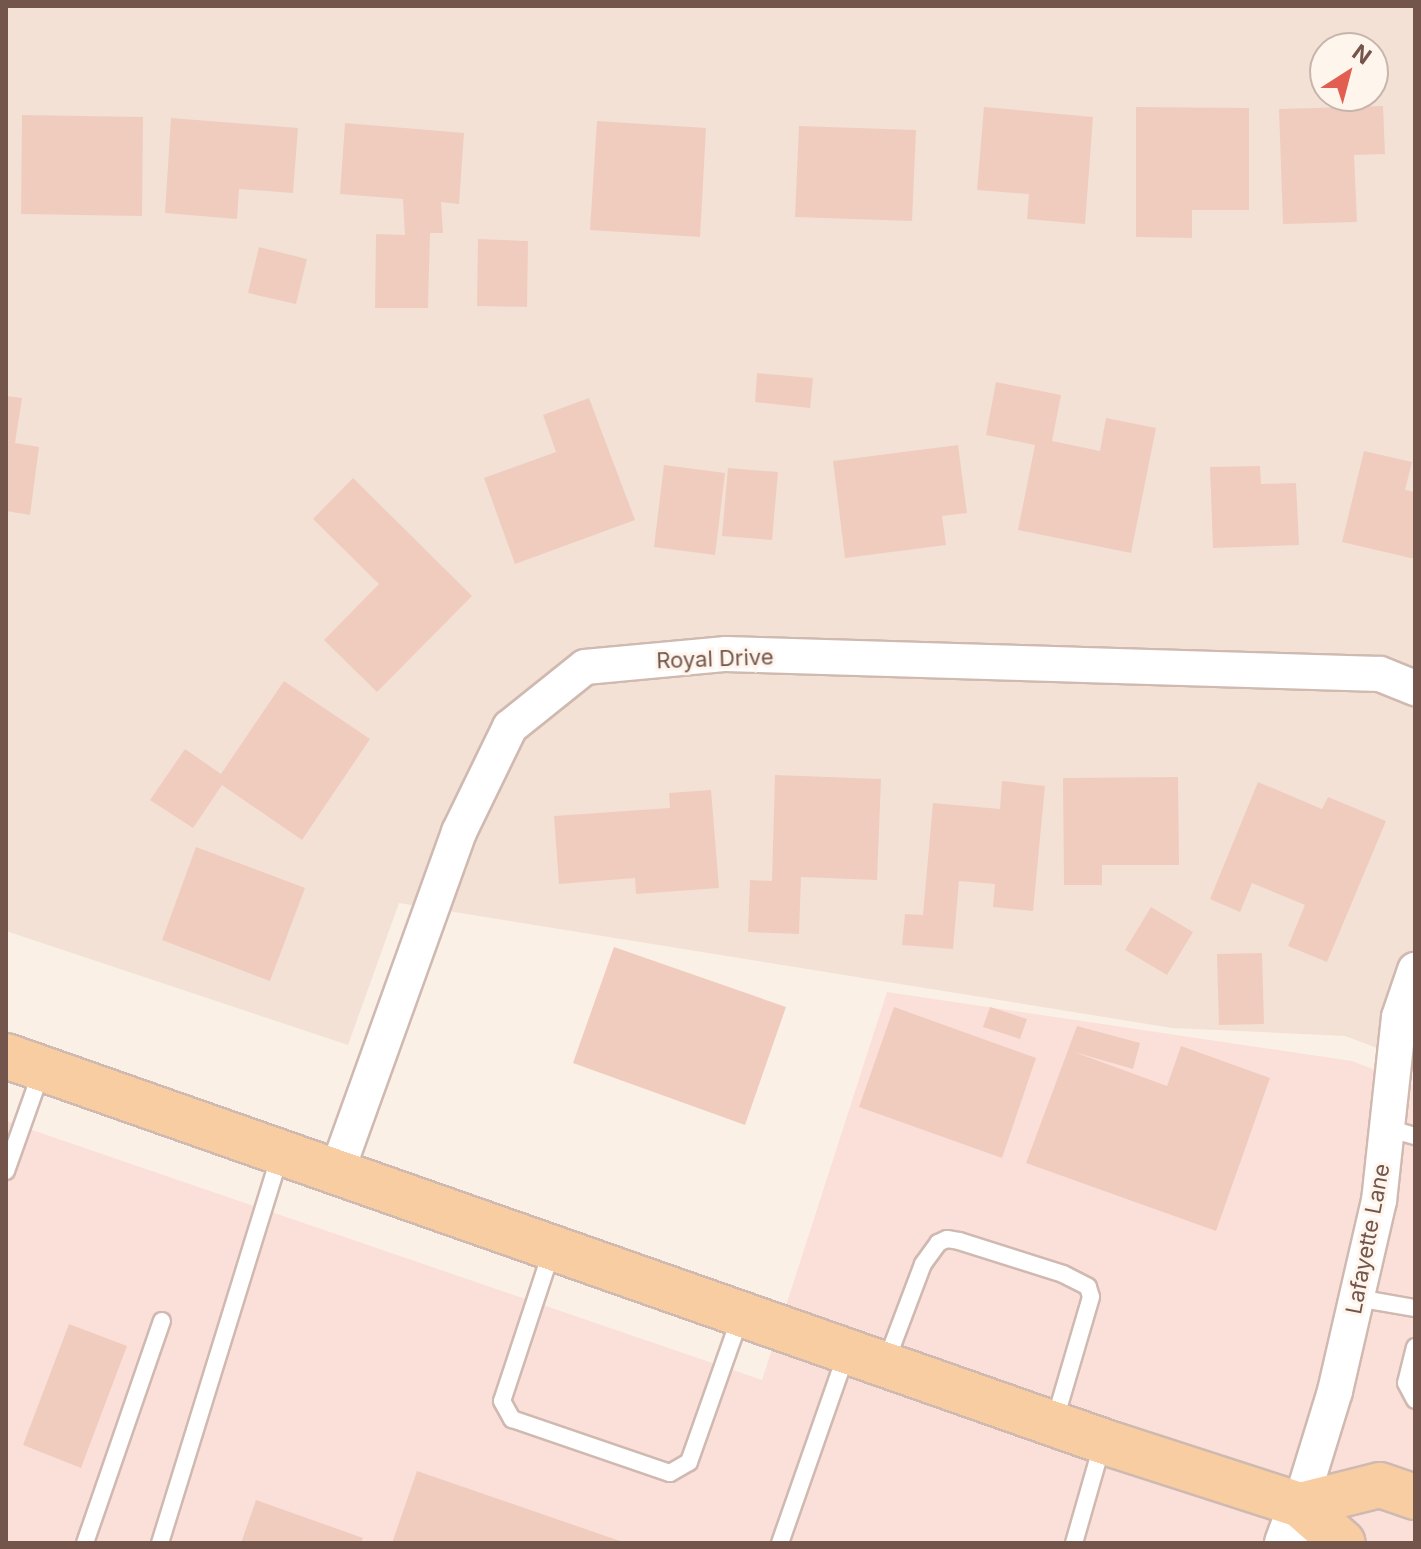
<!DOCTYPE html>
<html>
<head>
<meta charset="utf-8">
<style>
  body { margin:0 }
  #map { position:relative; width:1421px; height:1549px; overflow:hidden; background:#fbf0e6; font-family:Inter,sans-serif }
  div>[style] { position:absolute }
  .residential>* { inset:0; background:#f3e1d5 }
  .commercial>* { inset:0; background:#fbe0da }
  .building>* { inset:0; background:#f0ccbf }
  .roads { filter:drop-shadow(2px 0 #cfb9b0) drop-shadow(-2px 0 #cfb9b0) drop-shadow(0 2px #cfb9b0) drop-shadow(0 -2px #cfb9b0) }
  .service>* { height:16px; margin:-8px; padding:0 8px; transform-origin:8px; border-radius:8px; background:#fff }
  .minor>* { height:34px; margin:-17px; padding:0 17px; transform-origin:17px; border-radius:17px; background:#fff }
  .tertiary>* { height:42px; margin:-21px; padding:0 21px; transform-origin:21px; border-radius:21px; background:#fff }
  .primary>* { height:44px; margin:-22px; padding:0 22px; transform-origin:22px; border-radius:22px; background:#f7cda1 }
  span { translate:-50% -50%; white-space:nowrap; text-align:center; line-height:1.15; -webkit-text-stroke:6px #fef5ec; paint-order:stroke }
  .street-label { font-size:22px; color:#74554c }
  .frame { position:absolute; inset:0; border:8px solid #74554c; pointer-events:none }
  .north { position:absolute; left:1309px; top:32px; width:80px; height:80px; box-sizing:border-box; background:#fef5ec; border:2px solid #c7b5ac; border-radius:50%; rotate:36deg; font-size:22px; font-weight:700; line-height:32px; text-align:center; color:#74554c }
  .north::after { content:''; display:block; margin:auto; width:28px; height:36px; background:#e15e50; clip-path:polygon(50% 0,100% 100%,50% 72%,0 100%) }
</style>
</head>
<body>
<div id="map">
  <div class="residential">
    <i style="clip-path:polygon(evenodd,6px 6px,1415px 6px,1415px 1062px,1345px 1036px,1172px 1028px,399px 903px,348px 1045px,6px 931px,6px 6px,1325px 48px,1373px 48px,1373px 96px,1325px 96px,1325px 48px)"></i>
  </div>
  <div class="commercial">
    <i style="clip-path:polygon(887px 992px,1352px 1061px,1415px 1085px,1415px 1543px,6px 1543px,6px 1121px,762px 1380px)"></i>
  </div>
  <div class="building">
    <i style="clip-path:polygon(1383px 106px,1385px 154px,1354px 155px,1357px 222px,1283px 224px,1279px 109px)"></i>
    <i style="clip-path:polygon(984px 107px,1093px 117px,1085px 224px,1027px 219px,1029px 194px,977px 190px)"></i>
    <i style="clip-path:polygon(1136px 107px,1249px 108px,1249px 210px,1192px 210px,1192px 238px,1136px 237px)"></i>
    <i style="clip-path:polygon(22px 115px,143px 117px,142px 216px,21px 214px)"></i>
    <i style="clip-path:polygon(171px 118px,298px 128px,293px 193px,239px 189px,237px 219px,165px 213px)"></i>
    <i style="clip-path:polygon(597px 121px,706px 128px,700px 237px,590px 230px)"></i>
    <i style="clip-path:polygon(345px 123px,464px 133px,459px 204px,441px 202px,443px 233px,430px 233px,428px 308px,375px 308px,376px 234px,405px 235px,403px 199px,340px 194px)"></i>
    <i style="clip-path:polygon(799px 126px,916px 130px,912px 221px,795px 217px)"></i>
    <i style="clip-path:polygon(478px 239px,528px 241px,527px 307px,477px 306px)"></i>
    <i style="clip-path:polygon(259px 247px,307px 259px,296px 304px,248px 293px)"></i>
    <i style="clip-path:polygon(757px 373px,813px 378px,810px 408px,755px 402px)"></i>
    <i style="clip-path:polygon(996px 382px,1061px 395px,1052px 441px,1100px 451px,1106px 418px,1156px 428px,1131px 553px,1018px 530px,1035px 445px,986px 435px)"></i>
    <i style="clip-path:polygon(6px 396px,22px 398px,15px 443px,39px 447px,30px 515px,6px 511px)"></i>
    <i style="clip-path:polygon(589px 398px,635px 520px,515px 564px,484px 478px,556px 452px,543px 415px)"></i>
    <i style="clip-path:polygon(958px 445px,967px 513px,942px 516px,946px 545px,845px 558px,833px 461px)"></i>
    <i style="clip-path:polygon(1364px 451px,1412px 462px,1405px 490px,1415px 492px,1415px 559px,1342px 542px)"></i>
    <i style="clip-path:polygon(664px 465px,725px 473px,715px 555px,654px 547px)"></i>
    <i style="clip-path:polygon(1260px 466px,1261px 484px,1296px 483px,1299px 545px,1213px 548px,1210px 467px)"></i>
    <i style="clip-path:polygon(728px 468px,778px 472px,772px 540px,722px 536px)"></i>
    <i style="clip-path:polygon(353px 478px,472px 596px,377px 692px,324px 640px,379px 584px,313px 519px)"></i>
    <i style="clip-path:polygon(284px 681px,370px 739px,302px 840px,222px 785px,193px 828px,150px 800px,185px 749px,221px 774px)"></i>
    <i style="clip-path:polygon(775px 775px,881px 779px,877px 880px,801px 877px,799px 934px,748px 932px,750px 880px,772px 881px)"></i>
    <i style="clip-path:polygon(1178px 777px,1179px 865px,1102px 865px,1102px 885px,1064px 885px,1063px 778px)"></i>
    <i style="clip-path:polygon(1002px 781px,1045px 786px,1033px 911px,993px 907px,995px 884px,959px 881px,953px 949px,902px 945px,905px 914px,923px 915px,933px 803px,1000px 809px)"></i>
    <i style="clip-path:polygon(1258px 782px,1322px 809px,1328px 797px,1386px 821px,1327px 962px,1288px 946px,1305px 905px,1252px 883px,1240px 912px,1210px 899px)"></i>
    <i style="clip-path:polygon(711px 790px,719px 888px,636px 894px,635px 878px,559px 884px,554px 816px,670px 808px,669px 793px)"></i>
    <i style="clip-path:polygon(196px 847px,305px 888px,270px 981px,162px 940px)"></i>
    <i style="clip-path:polygon(1151px 907px,1193px 932px,1167px 975px,1125px 950px)"></i>
    <i style="clip-path:polygon(614px 947px,786px 1007px,745px 1125px,573px 1063px)"></i>
    <i style="clip-path:polygon(1262px 953px,1264px 1024px,1219px 1025px,1217px 954px)"></i>
    <i style="clip-path:polygon(894px 1007px,1036px 1058px,1002px 1158px,859px 1107px)"></i>
    <i style="clip-path:polygon(990px 1007px,1027px 1019px,1020px 1039px,983px 1027px)"></i>
    <i style="clip-path:polygon(1077px 1026px,1140px 1043px,1133px 1069px,1074px 1052px,1167px 1086px,1181px 1046px,1270px 1078px,1216px 1231px,1026px 1163px)"></i>
    <i style="clip-path:polygon(69px 1324px,127px 1346px,81px 1468px,23px 1445px)"></i>
    <i style="clip-path:polygon(417px 1471px,626px 1543px,392px 1543px)"></i>
    <i style="clip-path:polygon(256px 1500px,363px 1538px,361px 1543px,241px 1543px)"></i>
  </div>
  <div class="roads">
    <div class="service">
      <i style="left:1387px;top:1128px;width:29px;rotate:16deg"></i>
      <i style="left:6px;top:1171px;width:107px;rotate:-70.4deg"></i>
      <i style="left:552px;top:1250px;width:159px;rotate:108.3deg"></i>
      <i style="left:502px;top:1401px;width:21px;rotate:61deg"></i>
      <i style="left:512px;top:1419px;width:167px;rotate:18.9deg"></i>
      <i style="left:670px;top:1473px;width:22px;rotate:-30deg"></i>
      <i style="left:689px;top:1462px;width:156px;rotate:-70.5deg"></i>
      <i style="left:1357px;top:1298px;width:59px;rotate:9.8deg"></i>
      <i style="left:1415px;top:1347px;width:37px;rotate:104deg"></i>
      <i style="left:1406px;top:1383px;width:19px;rotate:62deg"></i>
      <i style="left:886px;top:1362px;width:105px;rotate:-69.3deg"></i>
      <i style="left:923px;top:1264px;width:26px;rotate:-54deg"></i>
      <i style="left:938px;top:1243px;width:10px;rotate:-24deg"></i>
      <i style="left:947px;top:1239px;width:12px;rotate:9deg"></i>
      <i style="left:959px;top:1241px;width:109px;rotate:17.6deg"></i>
      <i style="left:1063px;top:1274px;width:28px;rotate:27deg"></i>
      <i style="left:1088px;top:1287px;width:10px;rotate:73deg"></i>
      <i style="left:1091px;top:1297px;width:131px;rotate:106.4deg"></i>
      <i style="left:85px;top:1543px;width:235px;rotate:-70.9deg"></i>
      <i style="left:160px;top:1543px;width:406px;rotate:-72.8deg"></i>
      <i style="left:780px;top:1543px;width:202px;rotate:-70.7deg"></i>
      <i style="left:1074px;top:1543px;width:105px;rotate:-74deg"></i>
    </div>
    <div class="minor">
      <i style="left:337px;top:1171px;width:360px;rotate:-70.2deg"></i>
      <i style="left:459px;top:832px;width:117px;rotate:-64.1deg"></i>
      <i style="left:510px;top:727px;width:96px;rotate:-38.7deg"></i>
      <i style="left:585px;top:667px;width:142px;rotate:-5.3deg"></i>
      <i style="left:726px;top:654px;width:654px;rotate:1.75deg"></i>
      <i style="left:1380px;top:674px;width:38px;rotate:22deg"></i>
      <i style="left:1300px;top:1505px;width:119px;rotate:-72.9deg"></i>
      <i style="left:1335px;top:1391px;width:195px;rotate:-77deg"></i>
      <i style="left:1379px;top:1201px;width:185px;rotate:-83.8deg"></i>
      <i style="left:1399px;top:1017px;width:50px;rotate:-71.2deg"></i>
    </div>
    <div class="tertiary">
      <i style="left:1286px;top:1543px;width:40px;rotate:-69.8deg"></i>
    </div>
    <div class="primary">
      <i style="left:6px;top:1056px;width:1174px;rotate:19.35deg"></i>
      <i style="left:1114px;top:1445px;width:195px;rotate:17.9deg"></i>
      <i style="left:1300px;top:1505px;width:57px;rotate:41.5deg"></i>
      <i style="left:1300px;top:1505px;width:82px;rotate:-14deg"></i>
      <i style="left:1380px;top:1485px;width:37px;rotate:19deg"></i>
    </div>
  </div>
  <div class="street-label">
    <span style="left:715px;top:659px;rotate:-2deg">Royal Drive</span>
    <span style="left:1368px;top:1239px;rotate:-79deg">Lafayette Lane</span>
  </div>
  <div class="frame"></div>
  <div class="north">N</div>
</div>
</body>
</html>
